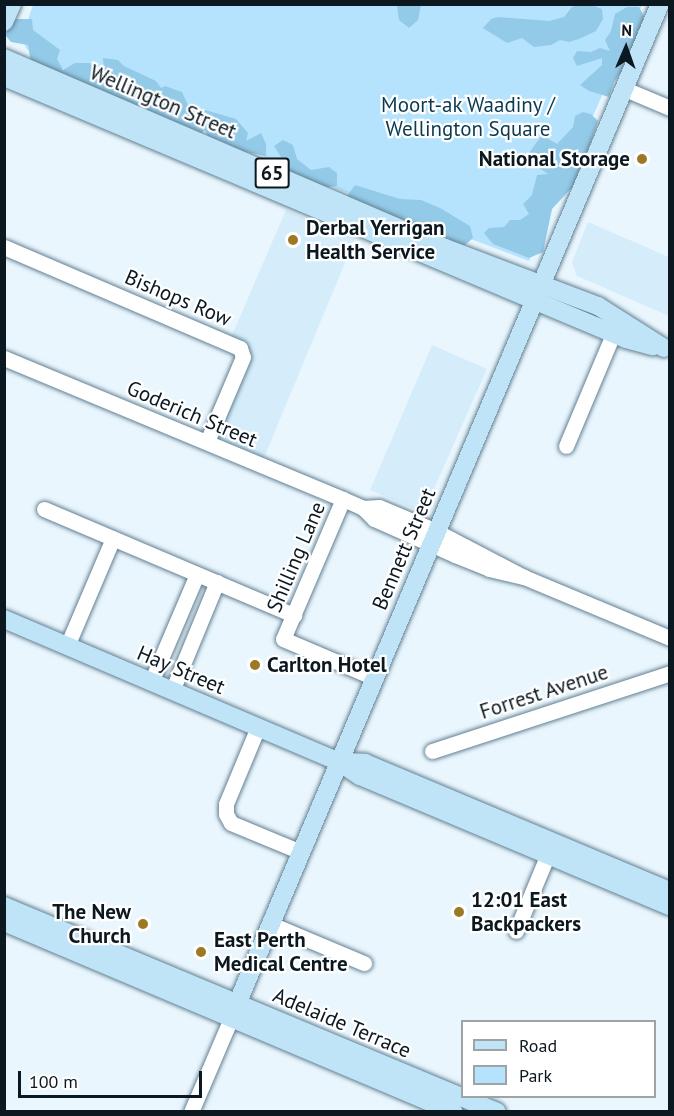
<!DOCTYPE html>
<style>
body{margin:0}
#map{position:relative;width:674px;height:1116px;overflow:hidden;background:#eaf6fe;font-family:"PT Sans",sans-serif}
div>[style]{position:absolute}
.built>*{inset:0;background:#d5edfb}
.green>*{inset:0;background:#b5e3fd}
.forest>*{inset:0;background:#93cae8}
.roads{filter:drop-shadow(0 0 2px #628091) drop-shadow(0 0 2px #628091)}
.minor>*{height:15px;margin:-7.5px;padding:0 7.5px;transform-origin:7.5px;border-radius:7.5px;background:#fff}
.major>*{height:18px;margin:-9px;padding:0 9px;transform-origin:9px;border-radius:9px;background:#bfe3f7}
.dots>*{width:16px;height:16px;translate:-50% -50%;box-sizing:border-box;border:3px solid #fff;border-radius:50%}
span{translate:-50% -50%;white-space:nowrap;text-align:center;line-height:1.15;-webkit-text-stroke:4.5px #fff;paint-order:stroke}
.shield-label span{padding:2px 4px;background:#fff;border:2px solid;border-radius:4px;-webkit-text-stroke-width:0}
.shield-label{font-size:20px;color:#0c181f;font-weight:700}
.street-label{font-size:21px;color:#0c181f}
.park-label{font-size:21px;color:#0b3a4f}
.poi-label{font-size:21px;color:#0c181f;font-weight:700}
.right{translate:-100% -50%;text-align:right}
.left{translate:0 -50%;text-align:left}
.frame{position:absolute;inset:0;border:6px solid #0c181f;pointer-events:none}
.legend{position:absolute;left:461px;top:1020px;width:195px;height:78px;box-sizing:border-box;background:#fff;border:2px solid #9ea3a5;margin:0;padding:8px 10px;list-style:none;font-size:18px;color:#0c181f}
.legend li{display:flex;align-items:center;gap:12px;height:30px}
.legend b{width:30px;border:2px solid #9ea3a5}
.north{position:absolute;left:596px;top:18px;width:60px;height:60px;-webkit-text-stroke:4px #fff;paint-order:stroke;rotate:2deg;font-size:16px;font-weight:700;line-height:24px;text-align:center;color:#0c181f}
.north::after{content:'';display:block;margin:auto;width:21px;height:27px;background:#0c181f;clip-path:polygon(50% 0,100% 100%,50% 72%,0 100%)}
.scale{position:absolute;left:18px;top:1071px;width:184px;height:27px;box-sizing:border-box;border:3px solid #0c181f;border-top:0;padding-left:8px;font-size:18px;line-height:21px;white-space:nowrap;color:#0c181f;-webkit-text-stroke:4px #fff;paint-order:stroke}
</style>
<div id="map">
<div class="built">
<div style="clip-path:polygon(286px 210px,355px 239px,261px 465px,207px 442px,243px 357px,229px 342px)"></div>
<div style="clip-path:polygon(588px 222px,669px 257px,669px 316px,577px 276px,572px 262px)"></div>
<div style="clip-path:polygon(432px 345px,487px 369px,426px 507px,415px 509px,370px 490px)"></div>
</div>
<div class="green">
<div style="clip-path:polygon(33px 5px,642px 5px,529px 261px,340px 190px,34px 56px,26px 48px,22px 37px)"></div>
</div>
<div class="forest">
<div style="clip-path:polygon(397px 5px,421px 5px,418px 20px,409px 28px,399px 20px)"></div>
<div style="clip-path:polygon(578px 5px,592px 5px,602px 9px,603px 19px,596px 31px,579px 39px,569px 42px,560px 40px,551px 45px,534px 47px,522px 38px,507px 43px,483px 28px,491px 19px,498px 17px,549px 21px,564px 17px,572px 7px)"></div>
<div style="clip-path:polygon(627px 7px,639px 7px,644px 16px,636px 49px,614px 82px,609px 97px,589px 91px,580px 85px,602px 65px,602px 58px,577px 66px,573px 58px,577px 51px,591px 52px,600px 48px,610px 51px,605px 40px,611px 31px,615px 14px)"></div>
<div style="clip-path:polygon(13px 19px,32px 19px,33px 30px,60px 50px,57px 59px,63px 70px,75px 63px,90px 63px,96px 75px,104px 72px,103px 58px,118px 60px,124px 66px,156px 81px,161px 88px,165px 86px,182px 92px,188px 105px,236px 119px,248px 133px,246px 141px,261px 133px,266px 144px,266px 156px,246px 152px,237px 154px,211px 143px,205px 130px,197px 137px,31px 63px,28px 45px,11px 42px,5px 35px)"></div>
<div style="clip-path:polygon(583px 112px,591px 114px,598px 121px,578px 181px,552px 209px,543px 252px,529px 258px,493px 244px,484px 233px,489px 228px,504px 227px,510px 220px,520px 220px,529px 214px,523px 204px,532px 195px,537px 175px,548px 174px,536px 166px,529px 153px,542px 135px,557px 144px,573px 127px,575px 116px)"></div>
<div style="clip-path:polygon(283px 140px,293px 145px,297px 159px,311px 170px,329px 167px,337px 173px,337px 186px,323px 188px,277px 169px,281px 157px,274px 146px)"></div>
<div style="clip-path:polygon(355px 185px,400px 199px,421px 200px,440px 208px,470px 226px,473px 238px,464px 246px,449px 245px,444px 237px,439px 234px,427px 236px,345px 199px)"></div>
</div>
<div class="roads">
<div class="minor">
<div style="left:625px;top:89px;width:49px;rotate:22.9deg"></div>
<div style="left:4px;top:247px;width:257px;rotate:23.2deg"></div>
<div style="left:240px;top:348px;width:9px;rotate:72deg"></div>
<div style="left:243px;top:357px;width:92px;rotate:113deg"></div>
<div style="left:4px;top:358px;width:367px;rotate:22.6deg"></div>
<div style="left:343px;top:499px;width:22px;rotate:24deg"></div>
<div style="left:363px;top:508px;width:16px;rotate:45deg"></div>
<div style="left:374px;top:519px;width:89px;rotate:24deg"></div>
<div style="left:455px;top:555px;width:37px;rotate:22deg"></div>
<div style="left:489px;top:569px;width:36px;rotate:13deg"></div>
<div style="left:566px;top:446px;width:121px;rotate:-67.2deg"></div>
<div style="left:343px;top:499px;width:152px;rotate:113.2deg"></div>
<div style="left:283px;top:639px;width:100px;rotate:23deg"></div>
<div style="left:363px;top:508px;width:16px;rotate:-4deg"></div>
<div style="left:379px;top:507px;width:62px;rotate:22.8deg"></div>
<div style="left:436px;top:531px;width:99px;rotate:27.6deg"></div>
<div style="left:524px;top:577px;width:158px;rotate:22.7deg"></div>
<div style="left:44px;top:509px;width:272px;rotate:23deg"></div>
<div style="left:67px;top:646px;width:117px;rotate:-66.9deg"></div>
<div style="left:151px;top:682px;width:117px;rotate:-66.9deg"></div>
<div style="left:172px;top:691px;width:118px;rotate:-67.6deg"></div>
<div style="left:258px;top:727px;width:83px;rotate:112.6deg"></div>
<div style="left:226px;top:804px;width:10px;rotate:90deg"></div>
<div style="left:226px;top:814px;width:10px;rotate:61deg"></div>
<div style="left:231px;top:823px;width:76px;rotate:22.5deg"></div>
<div style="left:432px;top:751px;width:250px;rotate:-18.1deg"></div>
<div style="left:271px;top:924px;width:101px;rotate:22.8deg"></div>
<div style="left:516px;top:931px;width:83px;rotate:-67.4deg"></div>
<div style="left:191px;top:1112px;width:104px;rotate:-66.9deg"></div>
</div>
<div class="major">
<div style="left:4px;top:22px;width:20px;rotate:-66deg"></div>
<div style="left:4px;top:58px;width:480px;rotate:23.3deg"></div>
<div style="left:445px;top:248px;width:164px;rotate:20.8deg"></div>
<div style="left:598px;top:306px;width:78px;rotate:32.5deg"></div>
<div style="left:4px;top:77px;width:675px;rotate:22.84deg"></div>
<div style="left:626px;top:339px;width:28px;rotate:15deg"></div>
<div style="left:4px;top:619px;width:364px;rotate:23.1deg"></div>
<div style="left:339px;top:762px;width:25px;rotate:34deg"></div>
<div style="left:360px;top:776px;width:336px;rotate:22.8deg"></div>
<div style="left:341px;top:762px;width:24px;rotate:2deg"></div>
<div style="left:365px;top:763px;width:331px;rotate:22.8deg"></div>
<div style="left:4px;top:906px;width:534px;rotate:22.68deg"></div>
<div style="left:4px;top:922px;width:488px;rotate:22.9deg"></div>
<div style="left:232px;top:1016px;width:1099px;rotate:-67.08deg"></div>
</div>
</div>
<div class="dots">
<div style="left:642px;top:159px;background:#9e7925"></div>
<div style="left:293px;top:240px;background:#9e7925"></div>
<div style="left:255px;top:665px;background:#9e7925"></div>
<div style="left:459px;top:912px;background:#9e7925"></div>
<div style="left:143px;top:924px;background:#9e7925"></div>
<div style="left:201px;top:952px;background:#9e7925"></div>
</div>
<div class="shield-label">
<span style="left:272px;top:173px">65</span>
</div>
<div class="street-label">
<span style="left:163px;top:102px;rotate:23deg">Wellington Street</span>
<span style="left:178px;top:298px;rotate:23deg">Bishops Row</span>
<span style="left:192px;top:414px;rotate:23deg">Goderich Street</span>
<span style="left:404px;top:549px;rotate:-67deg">Bennett Street</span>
<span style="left:296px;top:557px;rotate:-67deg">Shilling Lane</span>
<span style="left:181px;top:670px;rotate:23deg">Hay Street</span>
<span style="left:544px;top:692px;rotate:-18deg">Forrest Avenue</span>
<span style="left:342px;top:1023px;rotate:23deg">Adelaide Terrace</span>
</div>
<div class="park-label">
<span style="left:468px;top:117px">Moort-ak Waadiny /<br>Wellington Square</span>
</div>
<div class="poi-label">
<span class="right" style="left:630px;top:159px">National Storage</span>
<span class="left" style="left:306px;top:240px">Derbal Yerrigan<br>Health Service</span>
<span class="left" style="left:267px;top:665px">Carlton Hotel</span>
<span class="left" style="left:471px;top:912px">12:01 East<br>Backpackers</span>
<span class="right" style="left:131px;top:924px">The New<br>Church</span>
<span class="left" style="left:214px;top:952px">East Perth<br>Medical Centre</span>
</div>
<div class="frame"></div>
<ul class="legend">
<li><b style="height:8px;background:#bfe3f7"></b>Road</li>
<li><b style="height:16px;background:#b5e3fd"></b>Park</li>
</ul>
<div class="north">N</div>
<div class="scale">100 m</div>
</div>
